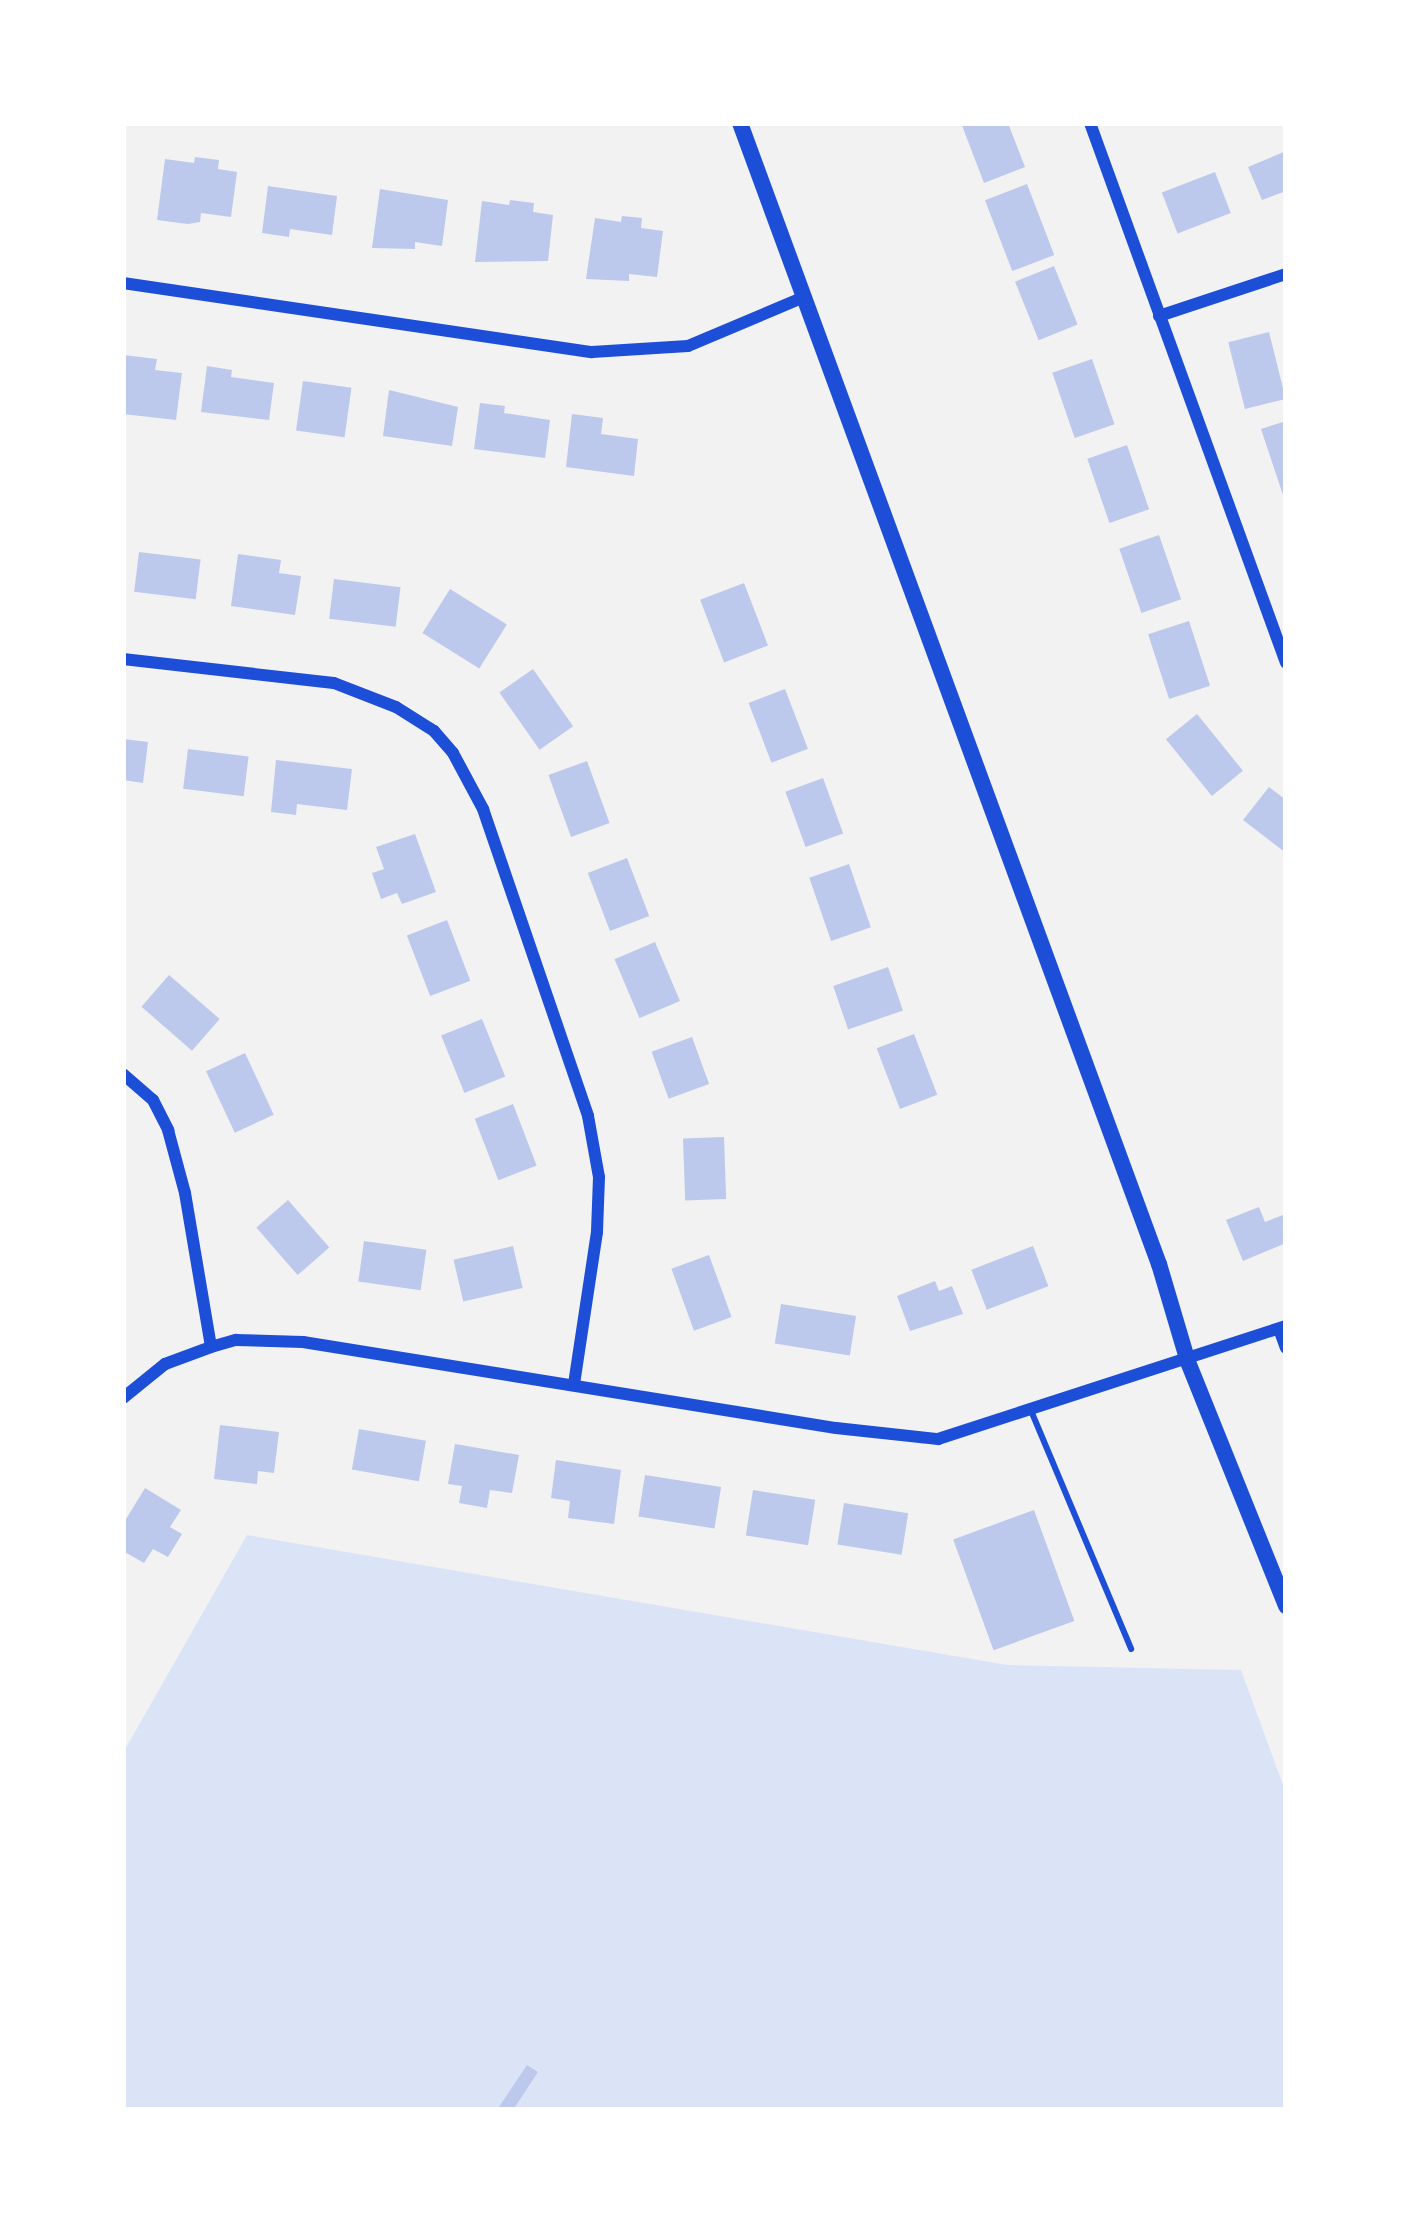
<!DOCTYPE html>
<style>
body{margin:0}
#map{position:relative;width:1409px;height:2233px;overflow:hidden;background:#f2f2f2;font-family:"Times New Roman",serif}
div>[style]{position:absolute}
.green>*{inset:0;background:#dbe4f7}
.building>*{inset:0;background:#bdc9ec;transform-origin:0 0}
.service>*{height:6px;margin:-3px;padding:0 3px;transform-origin:3px;border-radius:3px;background:#1d4ed8}
.minor>*{height:12px;margin:-6px;padding:0 6px;transform-origin:6px;border-radius:6px;background:#1d4ed8}
.secondary>*{height:16px;margin:-8px;padding:0 8px;transform-origin:8px;border-radius:8px;background:#1d4ed8}
span{translate:-50% -50%;white-space:nowrap;text-align:center;line-height:1.15;-webkit-text-stroke:12px #fff;paint-order:stroke}
.frame{position:absolute;inset:0;border:126px solid #fff;pointer-events:none}
</style>
<div id="map">
<div class="green">
<div style="clip-path:polygon(247px 1535px,1007px 1665px,1241px 1670px,1286px 1793px,1286px 2110px,123px 2110px,123px 1753px)"></div>
</div>
<div class="building">
<div style="clip-path:polygon(961px 123px,1008px 123px,1025px 167px,984px 183px)"></div>
<div style="clip-path:polygon(1286px 151px,1286px 191px,1262px 200px,1248px 167px)"></div>
<div style="clip-path:polygon(195px 157px,219px 160px,218px 169px,237px 172px,231px 217px,201px 213px,200px 222px,188px 224px,157px 220px,165px 159px,194px 163px)"></div>
<div style="left:1215px;top:172px;width:44px;height:57px;rotate:69deg"></div>
<div style="left:1027px;top:184px;width:76px;height:45px;rotate:69deg"></div>
<div style="clip-path:polygon(268px 186px,337px 196px,332px 235px,290px 229px,289px 237px,262px 233px)"></div>
<div style="clip-path:polygon(380px 189px,448px 200px,442px 246px,415px 242px,415px 249px,372px 248px)"></div>
<div style="clip-path:polygon(510px 200px,534px 203px,533px 212px,553px 215px,548px 261px,475px 262px,482px 201px,509px 205px)"></div>
<div style="clip-path:polygon(622px 216px,642px 218px,641px 228px,663px 231px,657px 277px,629px 274px,629px 281px,586px 279px,595px 218px,621px 222px)"></div>
<div style="left:1054px;top:266px;width:63px;height:42px;rotate:68deg"></div>
<div style="left:1269px;top:332px;width:69px;height:42px;rotate:76deg"></div>
<div style="clip-path:polygon(123px 355px,157px 359px,155px 370px,182px 373px,176px 420px,123px 414px)"></div>
<div style="left:1092px;top:359px;width:69px;height:42px;rotate:71deg"></div>
<div style="clip-path:polygon(207px 366px,232px 370px,231px 377px,274px 383px,269px 420px,201px 412px)"></div>
<div style="left:303px;top:381px;width:49px;height:50px;rotate:8deg"></div>
<div style="clip-path:polygon(389px 390px,458px 407px,452px 446px,383px 436px)"></div>
<div style="clip-path:polygon(480px 403px,505px 406px,504px 413px,550px 420px,545px 458px,474px 449px)"></div>
<div style="clip-path:polygon(572px 414px,603px 418px,601px 434px,638px 439px,634px 476px,566px 467px)"></div>
<div style="clip-path:polygon(1286px 421px,1286px 501px,1285px 501px,1261px 429px)"></div>
<div style="left:1127px;top:445px;width:68px;height:42px;rotate:71deg"></div>
<div style="left:1159px;top:535px;width:68px;height:42px;rotate:71deg"></div>
<div style="left:139px;top:552px;width:62px;height:40px;rotate:7deg"></div>
<div style="clip-path:polygon(238px 554px,281px 560px,279px 573px,301px 576px,295px 615px,231px 606px)"></div>
<div style="left:334px;top:579px;width:67px;height:40px;rotate:7deg"></div>
<div style="left:744px;top:583px;width:67px;height:47px;rotate:69deg"></div>
<div style="left:450px;top:589px;width:67px;height:52px;rotate:32deg"></div>
<div style="left:1189px;top:621px;width:68px;height:43px;rotate:72deg"></div>
<div style="left:533px;top:669px;width:70px;height:41px;rotate:55deg"></div>
<div style="left:785px;top:689px;width:64px;height:39px;rotate:69deg"></div>
<div style="left:1197px;top:714px;width:73px;height:40px;rotate:51deg"></div>
<div style="clip-path:polygon(123px 739px,148px 742px,143px 783px,123px 780px)"></div>
<div style="left:188px;top:749px;width:61px;height:40px;rotate:7deg"></div>
<div style="clip-path:polygon(276px 760px,352px 769px,347px 810px,297px 804px,296px 815px,271px 812px)"></div>
<div style="left:587px;top:761px;width:66px;height:41px;rotate:70deg"></div>
<div style="left:823px;top:778px;width:59px;height:40px;rotate:70deg"></div>
<div style="clip-path:polygon(1269px 787px,1286px 800px,1286px 853px,1243px 820px)"></div>
<div style="clip-path:polygon(415px 834px,436px 892px,402px 904px,397px 893px,381px 899px,372px 873px,384px 869px,376px 847px)"></div>
<div style="left:627px;top:858px;width:62px;height:42px;rotate:69deg"></div>
<div style="left:849px;top:864px;width:67px;height:42px;rotate:71deg"></div>
<div style="left:447px;top:920px;width:65px;height:43px;rotate:69deg"></div>
<div style="left:655px;top:942px;width:64px;height:44px;rotate:67deg"></div>
<div style="left:888px;top:967px;width:46px;height:58px;rotate:71deg"></div>
<div style="left:169px;top:975px;width:67px;height:42px;rotate:41deg"></div>
<div style="left:482px;top:1019px;width:62px;height:44px;rotate:68deg"></div>
<div style="left:914px;top:1034px;width:65px;height:40px;rotate:69deg"></div>
<div style="left:692px;top:1037px;width:50px;height:43px;rotate:70deg"></div>
<div style="left:245px;top:1053px;width:68px;height:43px;rotate:65deg"></div>
<div style="left:513px;top:1104px;width:66px;height:41px;rotate:69deg"></div>
<div style="left:724px;top:1137px;width:62px;height:41px;rotate:88deg"></div>
<div style="left:288px;top:1200px;width:63px;height:42px;rotate:49deg"></div>
<div style="clip-path:polygon(1259px 1207px,1265px 1222px,1283px 1215px,1286px 1243px,1243px 1261px,1226px 1220px)"></div>
<div style="left:364px;top:1241px;width:63px;height:41px;rotate:8deg"></div>
<div style="left:513px;top:1246px;width:43px;height:61px;rotate:77deg"></div>
<div style="left:1033px;top:1246px;width:43px;height:66px;rotate:69deg"></div>
<div style="left:709px;top:1255px;width:66px;height:40px;rotate:70deg"></div>
<div style="clip-path:polygon(935px 1281px,939px 1291px,952px 1286px,963px 1314px,910px 1331px,897px 1296px)"></div>
<div style="left:781px;top:1304px;width:76px;height:40px;rotate:9deg"></div>
<div style="clip-path:polygon(220px 1425px,279px 1432px,274px 1473px,258px 1471px,257px 1484px,214px 1479px)"></div>
<div style="left:359px;top:1429px;width:68px;height:41px;rotate:10deg"></div>
<div style="clip-path:polygon(455px 1444px,519px 1455px,512px 1493px,490px 1490px,487px 1508px,459px 1503px,462px 1486px,448px 1484px)"></div>
<div style="clip-path:polygon(556px 1460px,621px 1470px,614px 1524px,568px 1518px,570px 1501px,551px 1498px)"></div>
<div style="left:645px;top:1475px;width:77px;height:42px;rotate:9deg"></div>
<div style="clip-path:polygon(145px 1488px,181px 1510px,170px 1527px,182px 1534px,168px 1557px,153px 1549px,144px 1563px,123px 1551px,123px 1524px)"></div>
<div style="left:753px;top:1490px;width:63px;height:46px;rotate:9deg"></div>
<div style="left:844px;top:1503px;width:65px;height:42px;rotate:9deg"></div>
<div style="left:1034px;top:1510px;width:118px;height:86px;rotate:70deg"></div>
<div style="clip-path:polygon(527px 2065px,538px 2072px,513px 2110px,497px 2110px)"></div>
</div>
<div class="service">
<div style="left:1032px;top:1413px;width:256px;rotate:67.2deg"></div>
</div>
<div class="minor">
<div style="left:1090px;top:123px;width:574px;rotate:70.05deg"></div>
<div style="left:123px;top:283px;width:474px;rotate:8.4deg"></div>
<div style="left:592px;top:352px;width:96px;rotate:-3.6deg"></div>
<div style="left:688px;top:346px;width:126px;rotate:-22.9deg"></div>
<div style="left:1159px;top:316px;width:134px;rotate:-18.3deg"></div>
<div style="left:123px;top:659px;width:212px;rotate:6.5deg"></div>
<div style="left:334px;top:683px;width:66px;rotate:21.2deg"></div>
<div style="left:396px;top:707px;width:45px;rotate:32.3deg"></div>
<div style="left:434px;top:731px;width:29px;rotate:49deg"></div>
<div style="left:453px;top:753px;width:64px;rotate:61.8deg"></div>
<div style="left:483px;top:809px;width:324px;rotate:71.1deg"></div>
<div style="left:588px;top:1116px;width:62px;rotate:79.8deg"></div>
<div style="left:599px;top:1177px;width:55px;rotate:92.1deg"></div>
<div style="left:597px;top:1232px;width:154px;rotate:98.6deg"></div>
<div style="left:123px;top:1074px;width:40px;rotate:41deg"></div>
<div style="left:153px;top:1100px;width:34px;rotate:63deg"></div>
<div style="left:168px;top:1130px;width:65px;rotate:74.9deg"></div>
<div style="left:185px;top:1193px;width:156px;rotate:80.4deg"></div>
<div style="left:1279px;top:1329px;width:20px;rotate:70deg"></div>
<div style="left:123px;top:1398px;width:54px;rotate:-39deg"></div>
<div style="left:165px;top:1364px;width:49px;rotate:-20.3deg"></div>
<div style="left:211px;top:1347px;width:26px;rotate:-16deg"></div>
<div style="left:236px;top:1340px;width:67px;rotate:1.7deg"></div>
<div style="left:303px;top:1342px;width:540px;rotate:9.17deg"></div>
<div style="left:836px;top:1428px;width:103px;rotate:6.2deg"></div>
<div style="left:938px;top:1439px;width:366px;rotate:-18deg"></div>
</div>
<div class="secondary">
<div style="left:740px;top:123px;width:1216px;rotate:69.84deg"></div>
<div style="left:1159px;top:1264px;width:102px;rotate:73.5deg"></div>
<div style="left:1188px;top:1362px;width:263px;rotate:68.1deg"></div>
</div>
<div class="frame"></div>
</div>
